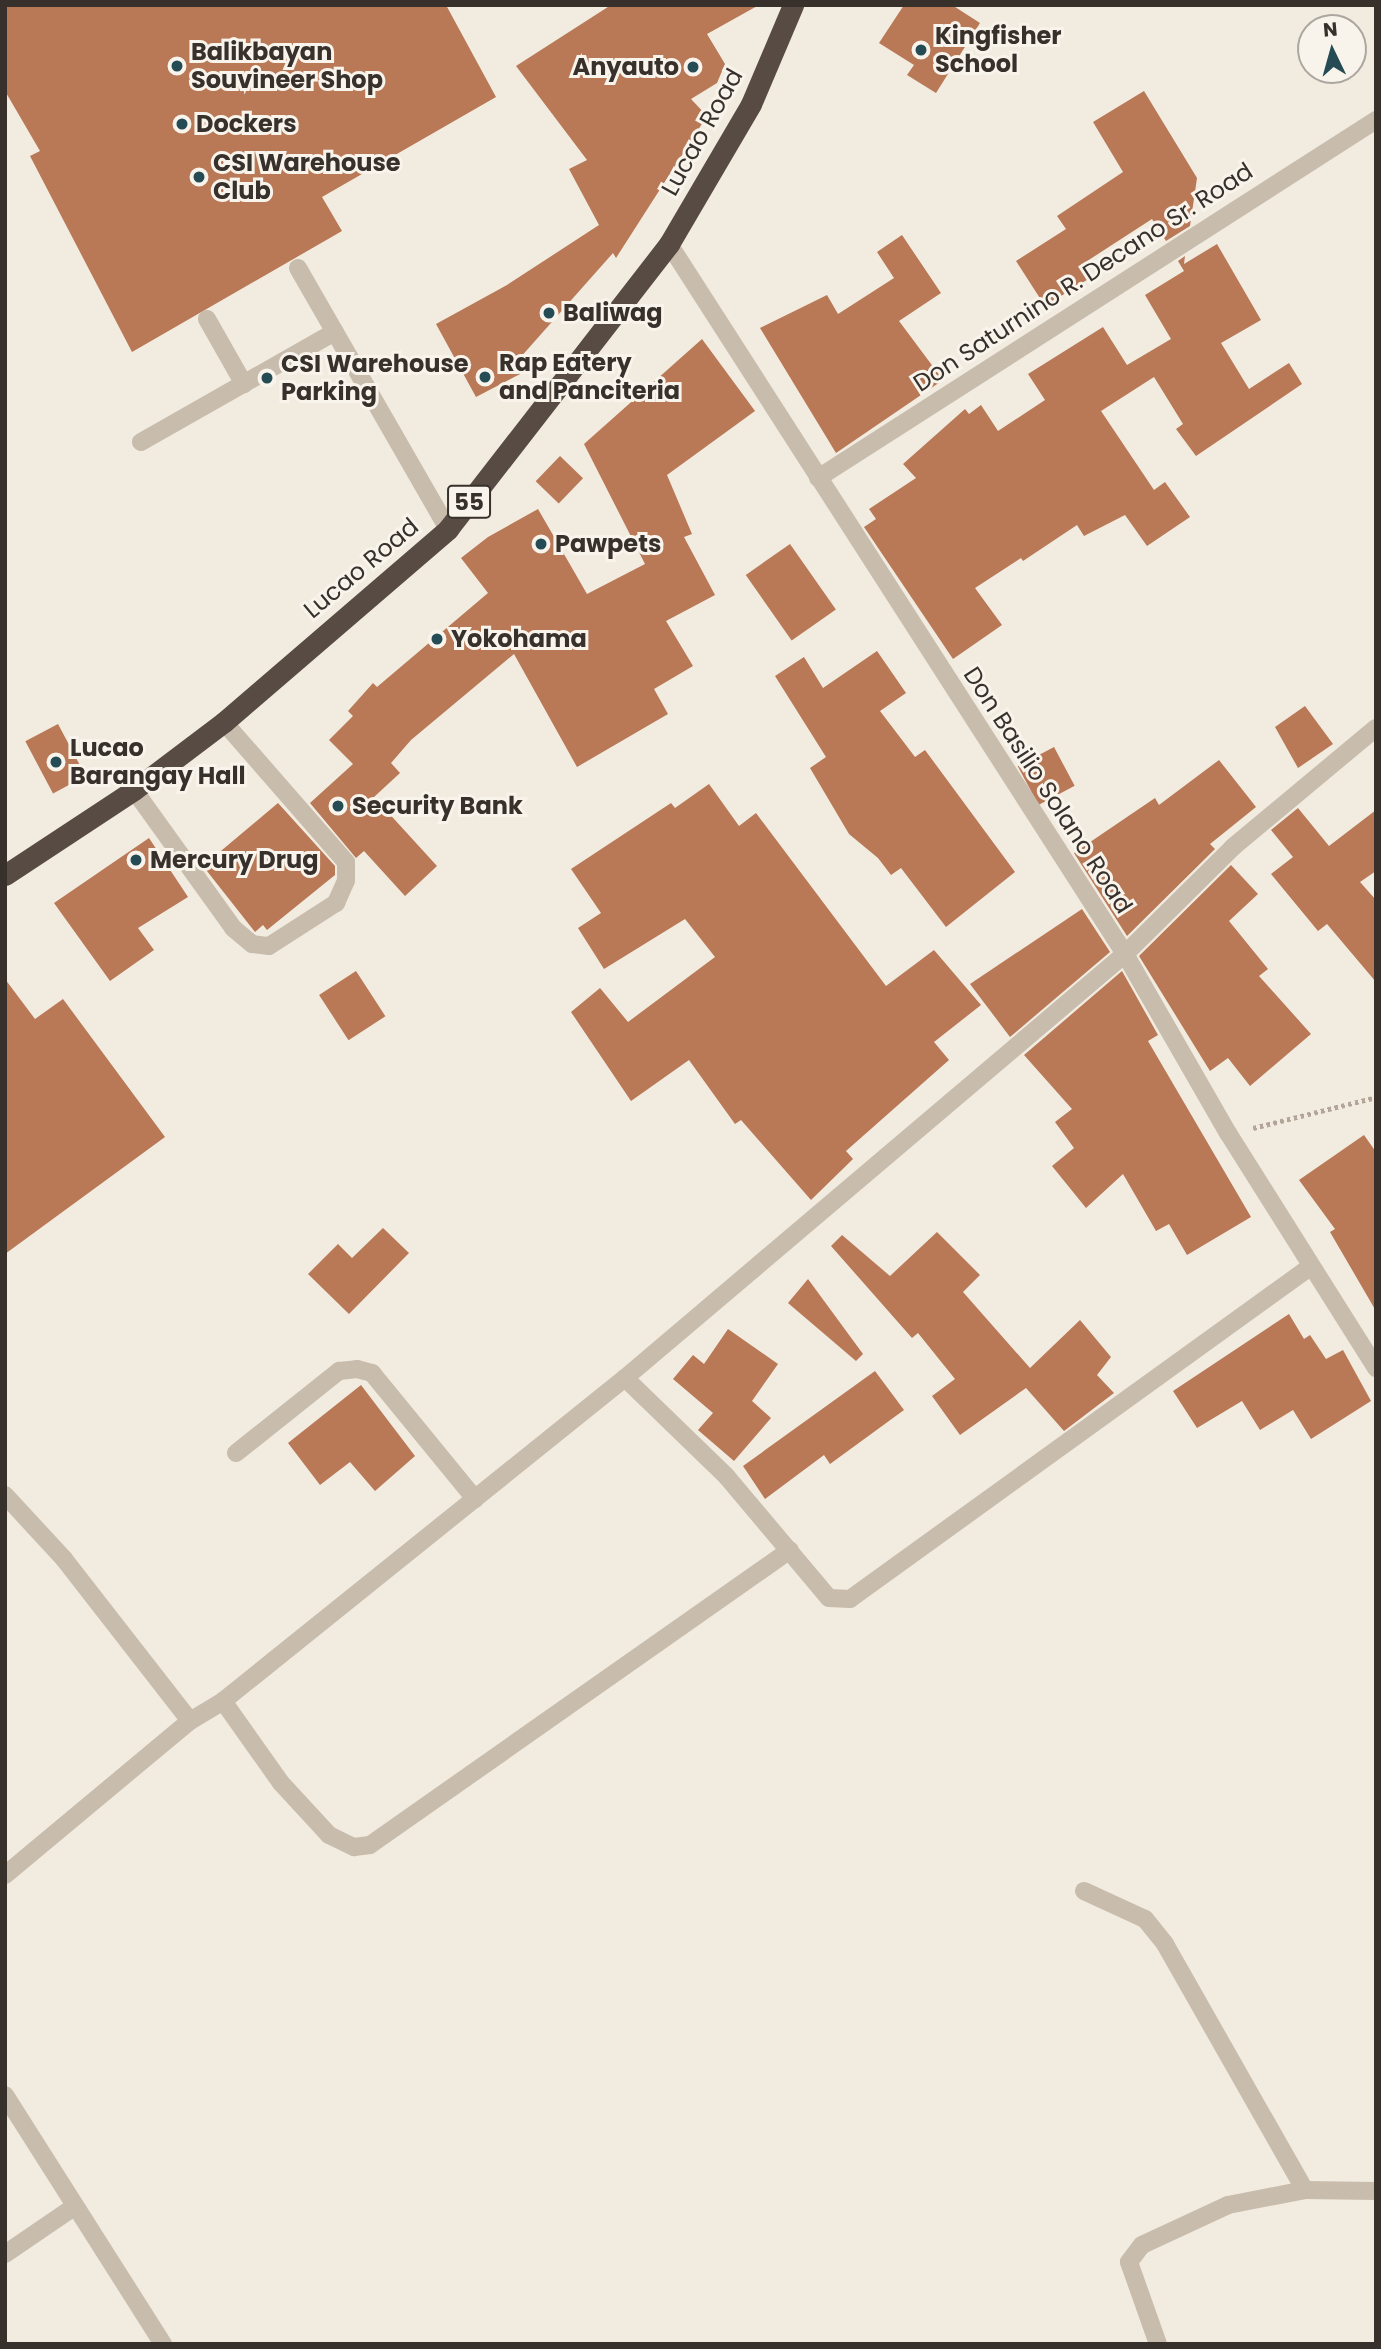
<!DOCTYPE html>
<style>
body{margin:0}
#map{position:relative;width:1381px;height:2349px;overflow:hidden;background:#f1ebe0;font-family:Poppins,sans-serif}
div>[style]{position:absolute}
.building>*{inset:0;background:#b97856;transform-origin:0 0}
.path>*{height:4.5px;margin-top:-2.25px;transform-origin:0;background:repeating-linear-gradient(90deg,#b3a698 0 3.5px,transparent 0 7px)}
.minor>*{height:18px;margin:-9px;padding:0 9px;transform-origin:9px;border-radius:9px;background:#c8bcad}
.highway>*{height:21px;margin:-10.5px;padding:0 10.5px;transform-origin:10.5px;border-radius:10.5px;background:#574b43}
.dots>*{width:19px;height:19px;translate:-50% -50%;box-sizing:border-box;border:4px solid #f8f4ec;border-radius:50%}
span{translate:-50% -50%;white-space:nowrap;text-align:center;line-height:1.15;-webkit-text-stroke:6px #f8f4ec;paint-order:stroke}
.shield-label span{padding:2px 5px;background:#f8f4ec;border:2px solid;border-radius:5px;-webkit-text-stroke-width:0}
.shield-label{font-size:23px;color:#37302b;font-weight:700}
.poi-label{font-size:24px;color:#37302b;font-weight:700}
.left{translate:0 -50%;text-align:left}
.right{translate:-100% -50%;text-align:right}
.street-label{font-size:24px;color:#37302b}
.frame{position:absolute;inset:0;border:7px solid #37302b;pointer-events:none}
.north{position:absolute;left:1297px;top:14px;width:70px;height:70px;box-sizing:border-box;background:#f8f4ec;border:2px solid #aba69f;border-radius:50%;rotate:355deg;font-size:19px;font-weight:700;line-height:28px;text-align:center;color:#37302b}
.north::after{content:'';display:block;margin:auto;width:24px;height:32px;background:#254c54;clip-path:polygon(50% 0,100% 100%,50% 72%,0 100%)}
</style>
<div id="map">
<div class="building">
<div style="clip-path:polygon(5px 5px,446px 5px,496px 97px,322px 197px,342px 231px,132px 352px,30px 156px,40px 151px,5px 91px)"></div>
<div style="clip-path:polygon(611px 5px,759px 5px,707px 34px,725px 64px,717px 83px,691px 99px,707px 116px,616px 258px,613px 253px,519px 359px,526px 371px,476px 397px,436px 324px,507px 285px,599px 225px,569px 169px,587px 160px,516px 66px)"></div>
<div style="clip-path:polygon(904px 5px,952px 5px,980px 23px,936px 93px,907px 75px,914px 65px,879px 43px)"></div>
<div style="clip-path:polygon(1144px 91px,1197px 178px,1190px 226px,1166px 241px,1152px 219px,1081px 265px,1090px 278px,1045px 306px,1016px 261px,1066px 229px,1057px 216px,1123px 172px,1093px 122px)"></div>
<div style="clip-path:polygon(902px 235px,941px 293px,899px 321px,943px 380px,836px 453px,760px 328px,827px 295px,838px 314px,894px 278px,877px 252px)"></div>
<div style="clip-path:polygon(1217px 244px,1261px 320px,1221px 343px,1249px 389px,1289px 363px,1302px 384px,1196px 456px,1176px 429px,1183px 424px,1154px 377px,1101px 411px,1154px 490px,1165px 482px,1190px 517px,1147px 546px,1125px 515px,1084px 536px,1077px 525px,1023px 561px,1021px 558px,975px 588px,1002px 625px,953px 659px,864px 527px,876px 519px,869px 509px,916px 478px,903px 464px,965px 409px,969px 414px,981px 405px,998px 431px,1045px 400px,1028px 374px,1103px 327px,1127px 365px,1171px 339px,1145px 295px,1184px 271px,1178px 261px,1185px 256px,1184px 264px)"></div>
<div style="clip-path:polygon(702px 339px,755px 411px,667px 475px,692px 534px,684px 537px,715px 595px,666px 621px,693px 666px,654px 689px,668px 714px,577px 767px,514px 654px,411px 740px,391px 763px,400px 773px,374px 797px,437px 866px,405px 896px,364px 851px,356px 858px,310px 803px,353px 764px,329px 740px,353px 716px,348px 711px,373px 683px,377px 687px,488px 593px,461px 558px,488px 537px,538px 509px,587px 594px,645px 564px,584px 444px)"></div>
<div style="left:560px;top:456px;width:32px;height:35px;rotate:44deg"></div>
<div style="left:790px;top:544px;width:80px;height:54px;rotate:55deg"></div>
<div style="clip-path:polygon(877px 651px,906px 693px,880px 711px,915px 757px,925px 750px,1015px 872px,946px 927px,901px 868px,891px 875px,878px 858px,849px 834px,810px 768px,826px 757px,775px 676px,804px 657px,823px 688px)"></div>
<div style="clip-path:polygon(1305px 706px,1333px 744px,1298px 768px,1275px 727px)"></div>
<div style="left:58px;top:724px;width:59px;height:37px;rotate:62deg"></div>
<div style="left:1054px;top:747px;width:44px;height:41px;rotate:62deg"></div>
<div style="clip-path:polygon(1219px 760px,1256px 807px,1210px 844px,1215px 849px,1127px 936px,1074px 853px,1155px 798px,1159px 805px)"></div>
<div style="clip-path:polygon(709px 784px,739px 826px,756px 813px,886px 986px,934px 950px,981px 1005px,934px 1042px,949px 1060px,846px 1151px,853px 1159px,811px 1200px,741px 1120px,735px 1124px,689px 1060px,631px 1101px,571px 1012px,600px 988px,628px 1022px,715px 957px,685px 919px,604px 969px,578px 928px,601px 913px,571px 869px,671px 803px,675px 808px)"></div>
<div style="clip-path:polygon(278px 803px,335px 866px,335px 875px,267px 930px,263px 925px,255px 932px,203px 866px)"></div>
<div style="clip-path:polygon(1298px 808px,1329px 846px,1376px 810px,1376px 871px,1360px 882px,1376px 900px,1376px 982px,1327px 924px,1318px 931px,1271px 874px,1293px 857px,1271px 830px)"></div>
<div style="clip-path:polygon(149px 838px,188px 897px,138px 928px,154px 950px,110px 981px,54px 903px)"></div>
<div style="clip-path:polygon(1231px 865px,1258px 894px,1229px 921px,1268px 969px,1259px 976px,1311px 1034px,1250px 1086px,1228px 1058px,1210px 1071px,1139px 956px)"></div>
<div style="clip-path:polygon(1082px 909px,1110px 952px,1010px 1037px,970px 984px)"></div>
<div style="left:356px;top:971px;width:54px;height:44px;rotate:57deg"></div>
<div style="clip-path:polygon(1122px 971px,1158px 1035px,1148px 1041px,1251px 1217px,1187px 1255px,1169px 1224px,1156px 1231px,1123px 1174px,1086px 1208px,1052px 1166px,1074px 1148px,1055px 1122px,1072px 1109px,1024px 1055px)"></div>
<div style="clip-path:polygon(5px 979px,35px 1019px,63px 999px,165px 1137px,5px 1254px)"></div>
<div style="clip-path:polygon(1364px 1135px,1376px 1152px,1376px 1311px,1330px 1232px,1335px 1229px,1299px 1180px)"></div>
<div style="clip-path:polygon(383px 1228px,409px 1253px,349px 1314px,308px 1274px,338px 1244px,352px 1258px)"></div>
<div style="clip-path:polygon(937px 1232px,980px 1275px,963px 1292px,1030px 1368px,1080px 1320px,1111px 1357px,1097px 1375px,1114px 1393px,1064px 1431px,1026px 1388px,960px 1435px,932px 1396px,955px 1379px,918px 1333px,912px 1338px,831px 1246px,842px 1235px,890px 1276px)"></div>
<div style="clip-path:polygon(808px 1279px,863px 1354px,856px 1361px,788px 1303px)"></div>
<div style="clip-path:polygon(1289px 1314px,1304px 1339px,1310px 1335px,1326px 1359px,1343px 1350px,1371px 1401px,1311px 1439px,1293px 1410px,1260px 1430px,1242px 1401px,1197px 1428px,1173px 1391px)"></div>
<div style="clip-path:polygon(728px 1329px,778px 1364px,752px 1401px,771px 1418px,734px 1461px,698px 1430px,713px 1413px,673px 1379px,693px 1355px,704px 1364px)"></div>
<div style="clip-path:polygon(875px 1371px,904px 1410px,830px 1464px,824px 1455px,765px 1499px,743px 1466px)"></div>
<div style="clip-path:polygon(361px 1385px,415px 1456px,375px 1491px,350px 1462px,320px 1485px,288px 1443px)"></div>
</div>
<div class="path">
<div style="left:1253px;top:1128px;width:127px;rotate:-14.1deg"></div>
</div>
<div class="minor">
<div style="left:669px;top:244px;width:844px;rotate:57.29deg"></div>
<div style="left:1125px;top:954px;width:207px;rotate:60.1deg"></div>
<div style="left:1228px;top:1133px;width:278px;rotate:57.8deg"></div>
<div style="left:298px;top:268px;width:301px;rotate:60.1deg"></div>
<div style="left:207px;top:319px;width:75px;rotate:60.4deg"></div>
<div style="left:141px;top:442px;width:223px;rotate:-29.6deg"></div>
<div style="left:818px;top:478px;width:663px;rotate:-32.68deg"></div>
<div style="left:134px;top:790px;width:170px;rotate:54.3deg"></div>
<div style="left:233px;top:928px;width:25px;rotate:40deg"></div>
<div style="left:252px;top:944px;width:17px;rotate:7deg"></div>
<div style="left:269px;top:946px;width:80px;rotate:-32.7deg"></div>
<div style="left:336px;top:903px;width:24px;rotate:-66deg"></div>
<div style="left:346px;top:881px;width:19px;rotate:-90deg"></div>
<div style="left:346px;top:862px;width:186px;rotate:-131.1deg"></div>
<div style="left:625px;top:1378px;width:142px;rotate:44.1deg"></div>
<div style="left:727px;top:1477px;width:158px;rotate:49.9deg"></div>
<div style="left:829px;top:1598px;width:21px;rotate:3deg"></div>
<div style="left:850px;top:1599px;width:567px;rotate:-35.82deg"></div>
<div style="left:236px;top:1453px;width:132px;rotate:-38.5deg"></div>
<div style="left:339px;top:1371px;width:18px;rotate:-6deg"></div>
<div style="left:357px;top:1369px;width:16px;rotate:15deg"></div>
<div style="left:372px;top:1373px;width:163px;rotate:50.7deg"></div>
<div style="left:5px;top:1495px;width:87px;rotate:47.3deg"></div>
<div style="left:64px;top:1559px;width:205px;rotate:52.1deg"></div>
<div style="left:223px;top:1701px;width:100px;rotate:54.7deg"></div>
<div style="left:281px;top:1783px;width:71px;rotate:47.3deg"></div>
<div style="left:329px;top:1835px;width:28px;rotate:26deg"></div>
<div style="left:354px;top:1847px;width:16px;rotate:-7deg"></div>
<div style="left:370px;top:1845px;width:513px;rotate:-35.08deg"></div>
<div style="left:5px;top:1875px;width:241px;rotate:-39.8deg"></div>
<div style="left:190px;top:1721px;width:39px;rotate:-31deg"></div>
<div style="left:223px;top:1701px;width:516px;rotate:-38.78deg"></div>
<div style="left:625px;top:1378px;width:656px;rotate:-40.3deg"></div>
<div style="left:1125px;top:954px;width:152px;rotate:-44.7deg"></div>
<div style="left:1233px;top:847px;width:186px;rotate:-39.8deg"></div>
<div style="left:1084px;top:1891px;width:67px;rotate:24.7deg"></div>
<div style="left:1145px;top:1919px;width:32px;rotate:51deg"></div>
<div style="left:1165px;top:1944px;width:283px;rotate:60.4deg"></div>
<div style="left:5px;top:2095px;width:295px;rotate:57.6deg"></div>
<div style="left:5px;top:2254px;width:83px;rotate:-34.3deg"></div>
<div style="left:1158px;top:2344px;width:87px;rotate:-109.5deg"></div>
<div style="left:1129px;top:2262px;width:21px;rotate:-53deg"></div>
<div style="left:1142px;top:2245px;width:95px;rotate:-24.9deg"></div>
<div style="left:1228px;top:2205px;width:78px;rotate:-11deg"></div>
<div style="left:1305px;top:2190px;width:71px;rotate:0.8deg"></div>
</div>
<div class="highway">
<div style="left:5px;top:875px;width:154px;rotate:-33.4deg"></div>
<div style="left:134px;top:790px;width:113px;rotate:-37.1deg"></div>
<div style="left:224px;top:722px;width:296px;rotate:-40.7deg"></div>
<div style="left:448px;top:529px;width:361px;rotate:-52.2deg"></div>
<div style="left:669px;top:244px;width:162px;rotate:-59.6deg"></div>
<div style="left:751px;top:104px;width:108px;rotate:-67deg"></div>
</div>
<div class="dots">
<div style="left:921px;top:50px;background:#254c54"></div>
<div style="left:177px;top:66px;background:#254c54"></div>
<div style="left:693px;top:67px;background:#254c54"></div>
<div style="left:182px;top:124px;background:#254c54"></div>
<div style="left:199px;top:177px;background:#254c54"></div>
<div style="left:549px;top:313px;background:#254c54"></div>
<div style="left:485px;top:377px;background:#254c54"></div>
<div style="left:267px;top:378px;background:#254c54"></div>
<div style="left:541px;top:544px;background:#254c54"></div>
<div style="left:437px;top:639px;background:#254c54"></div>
<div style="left:56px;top:762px;background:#254c54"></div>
<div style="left:338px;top:806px;background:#254c54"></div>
<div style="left:136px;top:860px;background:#254c54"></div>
</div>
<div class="shield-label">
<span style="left:469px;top:502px">55</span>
</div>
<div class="poi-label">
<span class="left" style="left:935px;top:50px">Kingfisher<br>School</span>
<span class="left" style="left:191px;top:66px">Balikbayan<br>Souvineer Shop</span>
<span class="right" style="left:679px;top:67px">Anyauto</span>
<span class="left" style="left:196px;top:124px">Dockers</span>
<span class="left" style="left:213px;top:177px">CSI Warehouse<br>Club</span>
<span class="left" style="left:563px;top:313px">Baliwag</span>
<span class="left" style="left:499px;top:377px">Rap Eatery<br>and Panciteria</span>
<span class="left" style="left:281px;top:378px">CSI Warehouse<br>Parking</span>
<span class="left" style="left:555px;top:544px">Pawpets</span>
<span class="left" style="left:451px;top:639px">Yokohama</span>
<span class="left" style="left:70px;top:762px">Lucao<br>Barangay Hall</span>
<span class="left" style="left:352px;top:806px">Security Bank</span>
<span class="left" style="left:150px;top:860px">Mercury Drug</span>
</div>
<div class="street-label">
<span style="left:702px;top:132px;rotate:-61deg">Lucao Road</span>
<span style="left:1083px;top:277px;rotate:-33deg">Don Saturnino R. Decano Sr. Road</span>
<span style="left:361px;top:568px;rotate:-40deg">Lucao Road</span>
<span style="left:1048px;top:790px;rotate:57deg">Don Basilio Solano Road</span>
</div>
<div class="frame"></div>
<div class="north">N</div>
</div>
